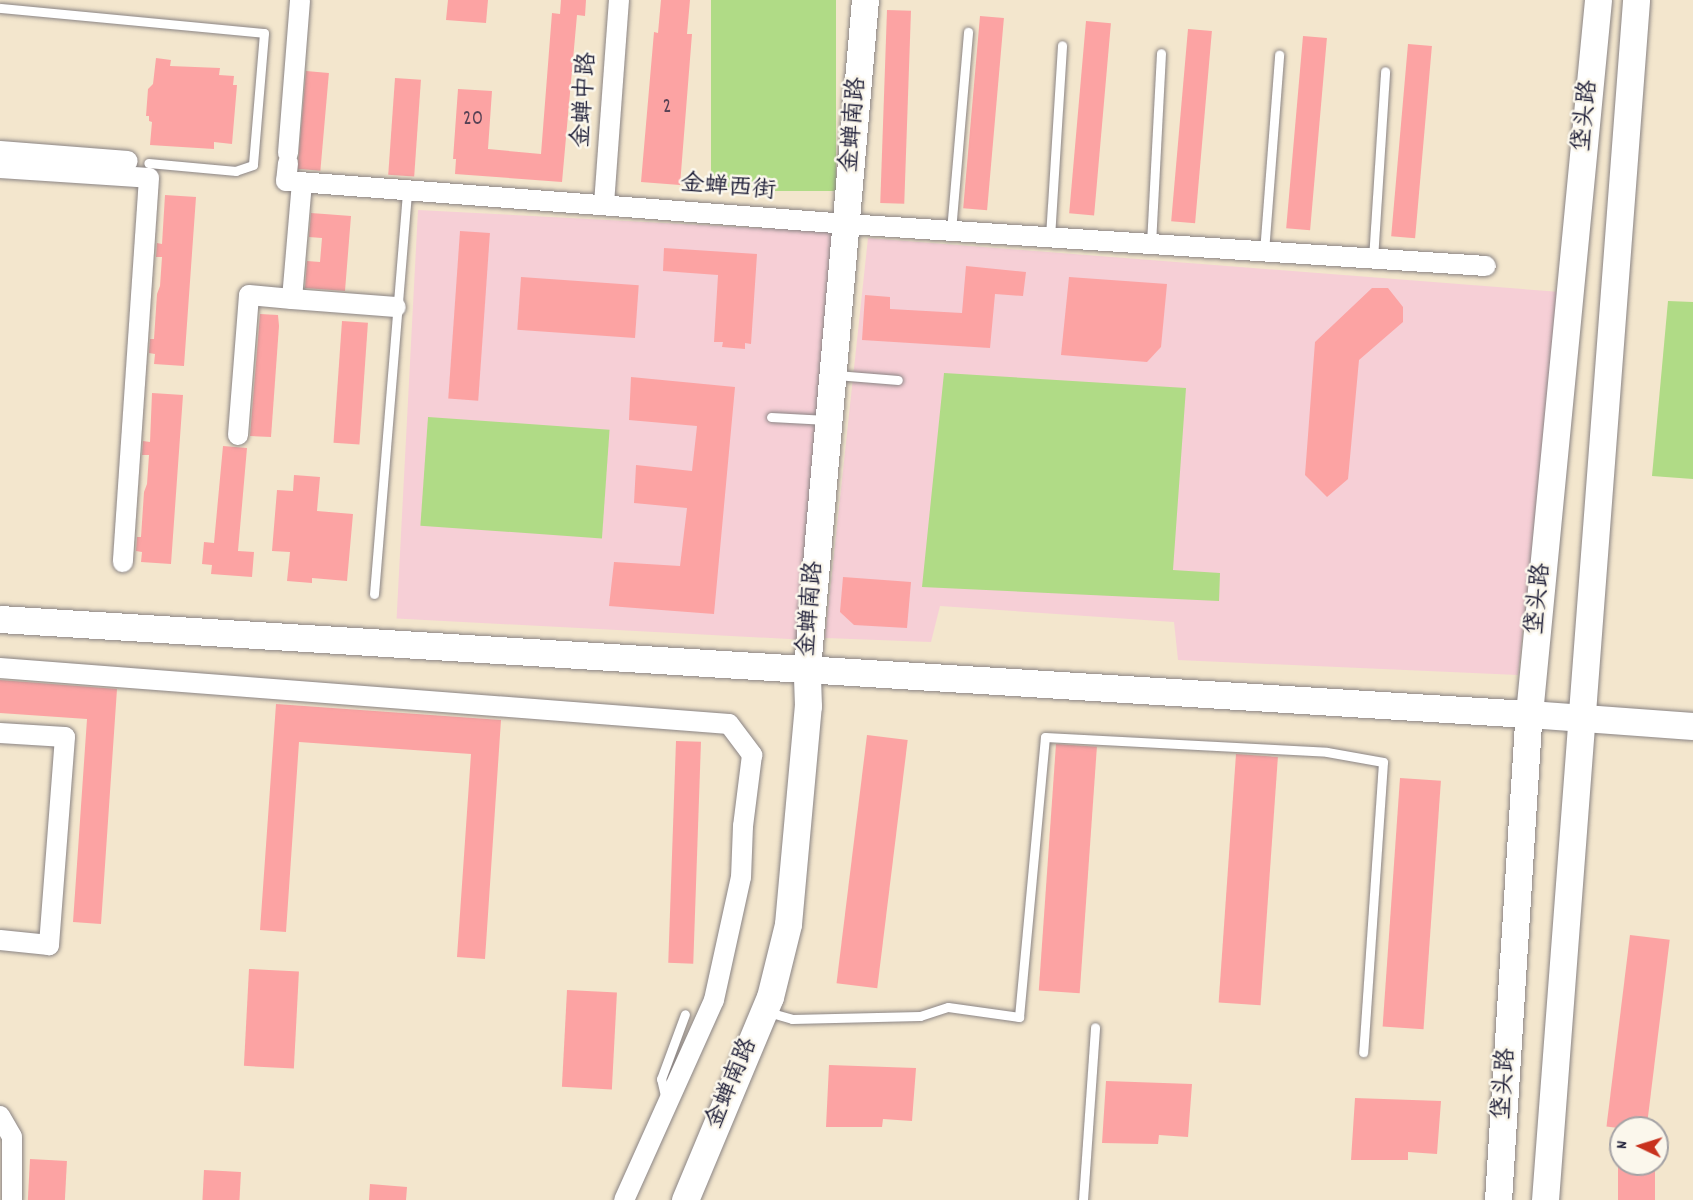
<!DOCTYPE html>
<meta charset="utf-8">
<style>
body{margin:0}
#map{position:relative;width:1693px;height:1200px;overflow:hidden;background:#f3e6cd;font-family:Dekko,"LXGW WenKai TC",sans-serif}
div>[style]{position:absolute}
.built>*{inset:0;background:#f6cfd6;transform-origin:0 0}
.green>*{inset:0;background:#b0db86;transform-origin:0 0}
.building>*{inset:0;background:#fca3a3;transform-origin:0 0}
.roads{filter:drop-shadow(0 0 2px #8a8484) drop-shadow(0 0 2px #8a8484)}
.lane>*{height:9px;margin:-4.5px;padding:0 4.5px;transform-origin:4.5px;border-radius:4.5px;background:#fff}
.street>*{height:20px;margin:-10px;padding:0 10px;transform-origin:10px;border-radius:10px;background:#fff}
.secondary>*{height:27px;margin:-13.5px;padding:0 13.5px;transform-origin:13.5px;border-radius:13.5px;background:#fff}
span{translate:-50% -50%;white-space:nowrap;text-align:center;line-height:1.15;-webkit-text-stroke:5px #fbf7ec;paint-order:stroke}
.number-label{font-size:21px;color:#584255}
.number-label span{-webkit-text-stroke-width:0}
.street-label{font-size:24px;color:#22223b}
.north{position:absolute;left:1609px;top:1116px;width:60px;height:60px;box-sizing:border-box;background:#fbf7ec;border:2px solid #a4a2a5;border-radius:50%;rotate:274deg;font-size:16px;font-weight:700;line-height:24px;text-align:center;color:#22223b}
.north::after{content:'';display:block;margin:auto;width:21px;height:27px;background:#c8321e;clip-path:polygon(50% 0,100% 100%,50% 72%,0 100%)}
</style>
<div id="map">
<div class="built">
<div style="left:418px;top:210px;width:420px;height:409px;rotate:3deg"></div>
<div style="clip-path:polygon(868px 238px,1560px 292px,1518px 675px,1178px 660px,1174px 622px,940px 606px,931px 642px,825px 638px)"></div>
</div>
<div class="green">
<div style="left:711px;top:0;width:125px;height:191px"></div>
<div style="clip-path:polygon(1668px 301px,1693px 302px,1693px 479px,1652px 476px)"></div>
<div style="clip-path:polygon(944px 373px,1186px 388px,1173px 570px,1220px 573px,1219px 601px,922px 587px)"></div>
<div style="left:428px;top:417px;width:182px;height:109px;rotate:4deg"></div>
</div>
<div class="building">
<div style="clip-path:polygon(448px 0,488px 0,486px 23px,446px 20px)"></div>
<div style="clip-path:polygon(561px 0,586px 0,585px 16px,577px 15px,562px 182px,455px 174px,456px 159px,453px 159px,458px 89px,492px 91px,488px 149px,541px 154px,552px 13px,560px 14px)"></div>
<div style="clip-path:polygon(661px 0,690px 0,687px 34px,692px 34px,680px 185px,641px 182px,654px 32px,658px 33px)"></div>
<div style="left:887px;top:10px;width:24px;height:193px;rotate:2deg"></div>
<div style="left:980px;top:16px;width:24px;height:193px;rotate:5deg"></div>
<div style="left:1086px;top:21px;width:25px;height:193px;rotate:5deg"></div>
<div style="left:1188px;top:29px;width:24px;height:193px;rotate:5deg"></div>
<div style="left:1303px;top:36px;width:24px;height:193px;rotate:5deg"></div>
<div style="left:1408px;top:44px;width:24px;height:193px;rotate:5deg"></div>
<div style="clip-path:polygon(156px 58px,171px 60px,170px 66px,220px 68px,219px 75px,234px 76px,233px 85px,237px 85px,232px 144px,214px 142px,214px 149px,150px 145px,152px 122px,149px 121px,149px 116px,146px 116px,148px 89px,153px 84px)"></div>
<div style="left:306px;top:71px;width:23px;height:98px;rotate:5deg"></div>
<div style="left:395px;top:78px;width:26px;height:97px;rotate:4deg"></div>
<div style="clip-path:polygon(165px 195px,196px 197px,184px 366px,154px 364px,155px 354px,149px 353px,150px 339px,154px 339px,157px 294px,160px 286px,162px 257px,156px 257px,157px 243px,162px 244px)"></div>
<div style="clip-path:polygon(311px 213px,351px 216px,345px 291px,305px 288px,307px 261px,320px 262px,322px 238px,309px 237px)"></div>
<div style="left:460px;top:231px;width:30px;height:168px;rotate:4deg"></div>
<div style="clip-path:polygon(664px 248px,757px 254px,751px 344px,745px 343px,745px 349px,722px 347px,723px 342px,714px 342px,718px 275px,663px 271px)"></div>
<div style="clip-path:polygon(966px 266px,1026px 272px,1023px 296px,995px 294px,990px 348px,862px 340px,865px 295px,890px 297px,890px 309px,962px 313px)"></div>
<div style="left:521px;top:277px;width:118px;height:53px;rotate:4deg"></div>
<div style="clip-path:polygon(1069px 277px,1167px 284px,1161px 347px,1147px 362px,1061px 355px)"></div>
<div style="clip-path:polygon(1372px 288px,1388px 288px,1403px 307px,1403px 322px,1359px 360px,1348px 479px,1327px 497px,1305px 475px,1315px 342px)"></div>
<div style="clip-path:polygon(260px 314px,278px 315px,279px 326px,271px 437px,250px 436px)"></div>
<div style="left:342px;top:321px;width:26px;height:122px;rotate:4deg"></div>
<div style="clip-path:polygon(631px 377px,735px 387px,714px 614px,609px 606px,614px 562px,680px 566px,687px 508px,634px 503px,636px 465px,692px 471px,697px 426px,629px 420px)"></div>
<div style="clip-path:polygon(152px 393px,183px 395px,171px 564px,141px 562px,142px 552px,136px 551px,137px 537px,141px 537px,144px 492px,147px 484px,149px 455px,142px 455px,143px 441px,150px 442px)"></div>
<div style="clip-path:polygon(223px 446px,247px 448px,238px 551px,254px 552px,252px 577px,211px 574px,212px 565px,202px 564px,204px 542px,214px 543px)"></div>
<div style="clip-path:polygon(294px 475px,320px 477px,317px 511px,353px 514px,347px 581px,312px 578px,312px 583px,287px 581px,290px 552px,272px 551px,277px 490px,293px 491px)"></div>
<div style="clip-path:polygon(843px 577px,911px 582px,907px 628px,854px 625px,840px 612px)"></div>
<div style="clip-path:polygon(0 680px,117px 689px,101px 924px,73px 922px,87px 719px,0 713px)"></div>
<div style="clip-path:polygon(276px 704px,501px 720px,485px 959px,457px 957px,471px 754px,299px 742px,286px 932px,260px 930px)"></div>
<div style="left:867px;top:735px;width:41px;height:250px;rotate:7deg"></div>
<div style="left:676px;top:741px;width:25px;height:222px;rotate:2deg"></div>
<div style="left:1056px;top:744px;width:41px;height:247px;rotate:4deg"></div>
<div style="left:1236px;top:754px;width:42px;height:249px;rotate:4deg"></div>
<div style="left:1400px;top:778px;width:41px;height:249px;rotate:4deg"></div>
<div style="left:1630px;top:935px;width:40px;height:193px;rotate:7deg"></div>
<div style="left:249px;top:969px;width:50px;height:97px;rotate:3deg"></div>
<div style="left:567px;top:990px;width:50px;height:97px;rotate:3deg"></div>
<div style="clip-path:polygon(829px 1065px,916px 1068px,912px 1121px,883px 1119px,882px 1127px,826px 1127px)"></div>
<div style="clip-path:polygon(1106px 1081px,1192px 1084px,1188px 1137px,1159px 1135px,1158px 1144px,1102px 1143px)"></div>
<div style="clip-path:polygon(1355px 1098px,1441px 1101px,1437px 1154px,1408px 1152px,1408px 1160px,1351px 1160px)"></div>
<div style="left:30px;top:1159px;width:37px;height:41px;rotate:3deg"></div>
<div style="left:1618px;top:1164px;width:37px;height:36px"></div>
<div style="left:204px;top:1170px;width:37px;height:30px;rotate:3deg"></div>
<div style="clip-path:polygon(370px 1184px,407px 1187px,406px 1200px,369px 1200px)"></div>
</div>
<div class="roads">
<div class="lane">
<div style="left:0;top:8px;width:265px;rotate:5.4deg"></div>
<div style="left:264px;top:33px;width:132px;rotate:94.8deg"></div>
<div style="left:253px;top:165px;width:18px;rotate:161deg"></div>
<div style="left:236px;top:171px;width:88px;rotate:-174.8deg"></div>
<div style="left:951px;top:231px;width:200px;rotate:-85.1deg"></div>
<div style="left:1050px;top:237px;width:192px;rotate:-86.4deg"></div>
<div style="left:1151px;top:244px;width:191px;rotate:-87deg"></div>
<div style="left:1264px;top:252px;width:198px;rotate:-85.6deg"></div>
<div style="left:1373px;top:259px;width:188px;rotate:-86.3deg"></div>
<div style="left:836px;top:375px;width:62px;rotate:4.6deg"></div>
<div style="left:771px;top:417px;width:56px;rotate:3.1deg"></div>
<div style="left:374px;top:594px;width:404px;rotate:-85.3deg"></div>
<div style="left:768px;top:1012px;width:25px;rotate:16deg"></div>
<div style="left:792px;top:1019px;width:128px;rotate:-1.3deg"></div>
<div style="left:920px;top:1016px;width:29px;rotate:-18deg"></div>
<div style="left:948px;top:1007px;width:72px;rotate:8deg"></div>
<div style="left:1019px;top:1017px;width:281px;rotate:-84.7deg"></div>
<div style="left:1045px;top:737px;width:282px;rotate:3deg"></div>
<div style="left:1327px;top:752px;width:57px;rotate:10.1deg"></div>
<div style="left:1383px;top:762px;width:291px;rotate:93.9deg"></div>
<div style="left:666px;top:1100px;width:22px;rotate:-103deg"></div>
<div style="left:661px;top:1079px;width:69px;rotate:-69.7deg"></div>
<div style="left:1083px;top:1200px;width:173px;rotate:-86deg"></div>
</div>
<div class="street">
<div style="left:0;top:151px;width:128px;rotate:4.5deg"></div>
<div style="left:288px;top:153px;width:153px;rotate:-85.5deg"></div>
<div style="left:288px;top:163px;width:18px;rotate:96deg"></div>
<div style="left:286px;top:181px;width:563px;rotate:4.38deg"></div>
<div style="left:847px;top:224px;width:640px;rotate:3.76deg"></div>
<div style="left:0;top:168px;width:149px;rotate:3.8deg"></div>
<div style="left:149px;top:178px;width:385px;rotate:93.9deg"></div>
<div style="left:302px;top:182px;width:117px;rotate:94.9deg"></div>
<div style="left:292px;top:299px;width:104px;rotate:4.4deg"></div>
<div style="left:604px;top:204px;width:205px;rotate:-85.8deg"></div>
<div style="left:238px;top:435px;width:140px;rotate:-85.5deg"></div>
<div style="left:249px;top:295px;width:43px;rotate:5.3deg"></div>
<div style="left:0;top:668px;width:731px;rotate:4.39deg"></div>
<div style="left:729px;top:724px;width:39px;rotate:53deg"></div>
<div style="left:752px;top:755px;width:72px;rotate:97.2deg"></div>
<div style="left:743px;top:826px;width:51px;rotate:92.2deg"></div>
<div style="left:741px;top:877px;width:126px;rotate:102.4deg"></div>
<div style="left:714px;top:1000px;width:219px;rotate:114.2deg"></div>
<div style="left:0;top:733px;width:65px;rotate:3.5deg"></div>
<div style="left:65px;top:737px;width:209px;rotate:94.4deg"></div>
<div style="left:49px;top:945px;width:49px;rotate:-174.2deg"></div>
<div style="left:0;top:1116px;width:24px;rotate:60deg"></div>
<div style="left:12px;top:1137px;width:63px;rotate:90deg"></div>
</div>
<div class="secondary">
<div style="left:0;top:619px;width:1532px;rotate:3.56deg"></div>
<div style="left:1529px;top:714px;width:164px;rotate:4.2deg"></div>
<div style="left:685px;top:1200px;width:220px;rotate:-67.3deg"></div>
<div style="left:770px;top:997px;width:75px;rotate:-76.1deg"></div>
<div style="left:788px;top:924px;width:219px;rotate:-84.8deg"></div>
<div style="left:808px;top:706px;width:38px;rotate:-92deg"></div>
<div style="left:807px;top:668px;width:671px;rotate:-85.04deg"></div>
<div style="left:1498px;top:1200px;width:487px;rotate:-86.4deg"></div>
<div style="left:1529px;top:714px;width:717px;rotate:-84.48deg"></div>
<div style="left:1545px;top:1200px;width:1203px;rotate:-85.66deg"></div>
</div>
</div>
<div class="number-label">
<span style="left:667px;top:108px">2</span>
<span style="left:473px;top:120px">20</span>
</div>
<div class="street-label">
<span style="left:586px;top:100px;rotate:-86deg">金蝉中路</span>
<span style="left:1587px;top:116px;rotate:-84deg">垡头路</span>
<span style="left:855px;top:125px;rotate:-85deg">金蝉南路</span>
<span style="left:728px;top:189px;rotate:5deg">金蝉西街</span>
<span style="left:1540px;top:599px;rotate:-84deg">垡头路</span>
<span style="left:812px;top:609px;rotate:-85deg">金蝉南路</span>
<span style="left:733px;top:1084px;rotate:-67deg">金蝉南路</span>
<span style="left:1506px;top:1084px;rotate:-86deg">垡头路</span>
</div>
<div class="north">N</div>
</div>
